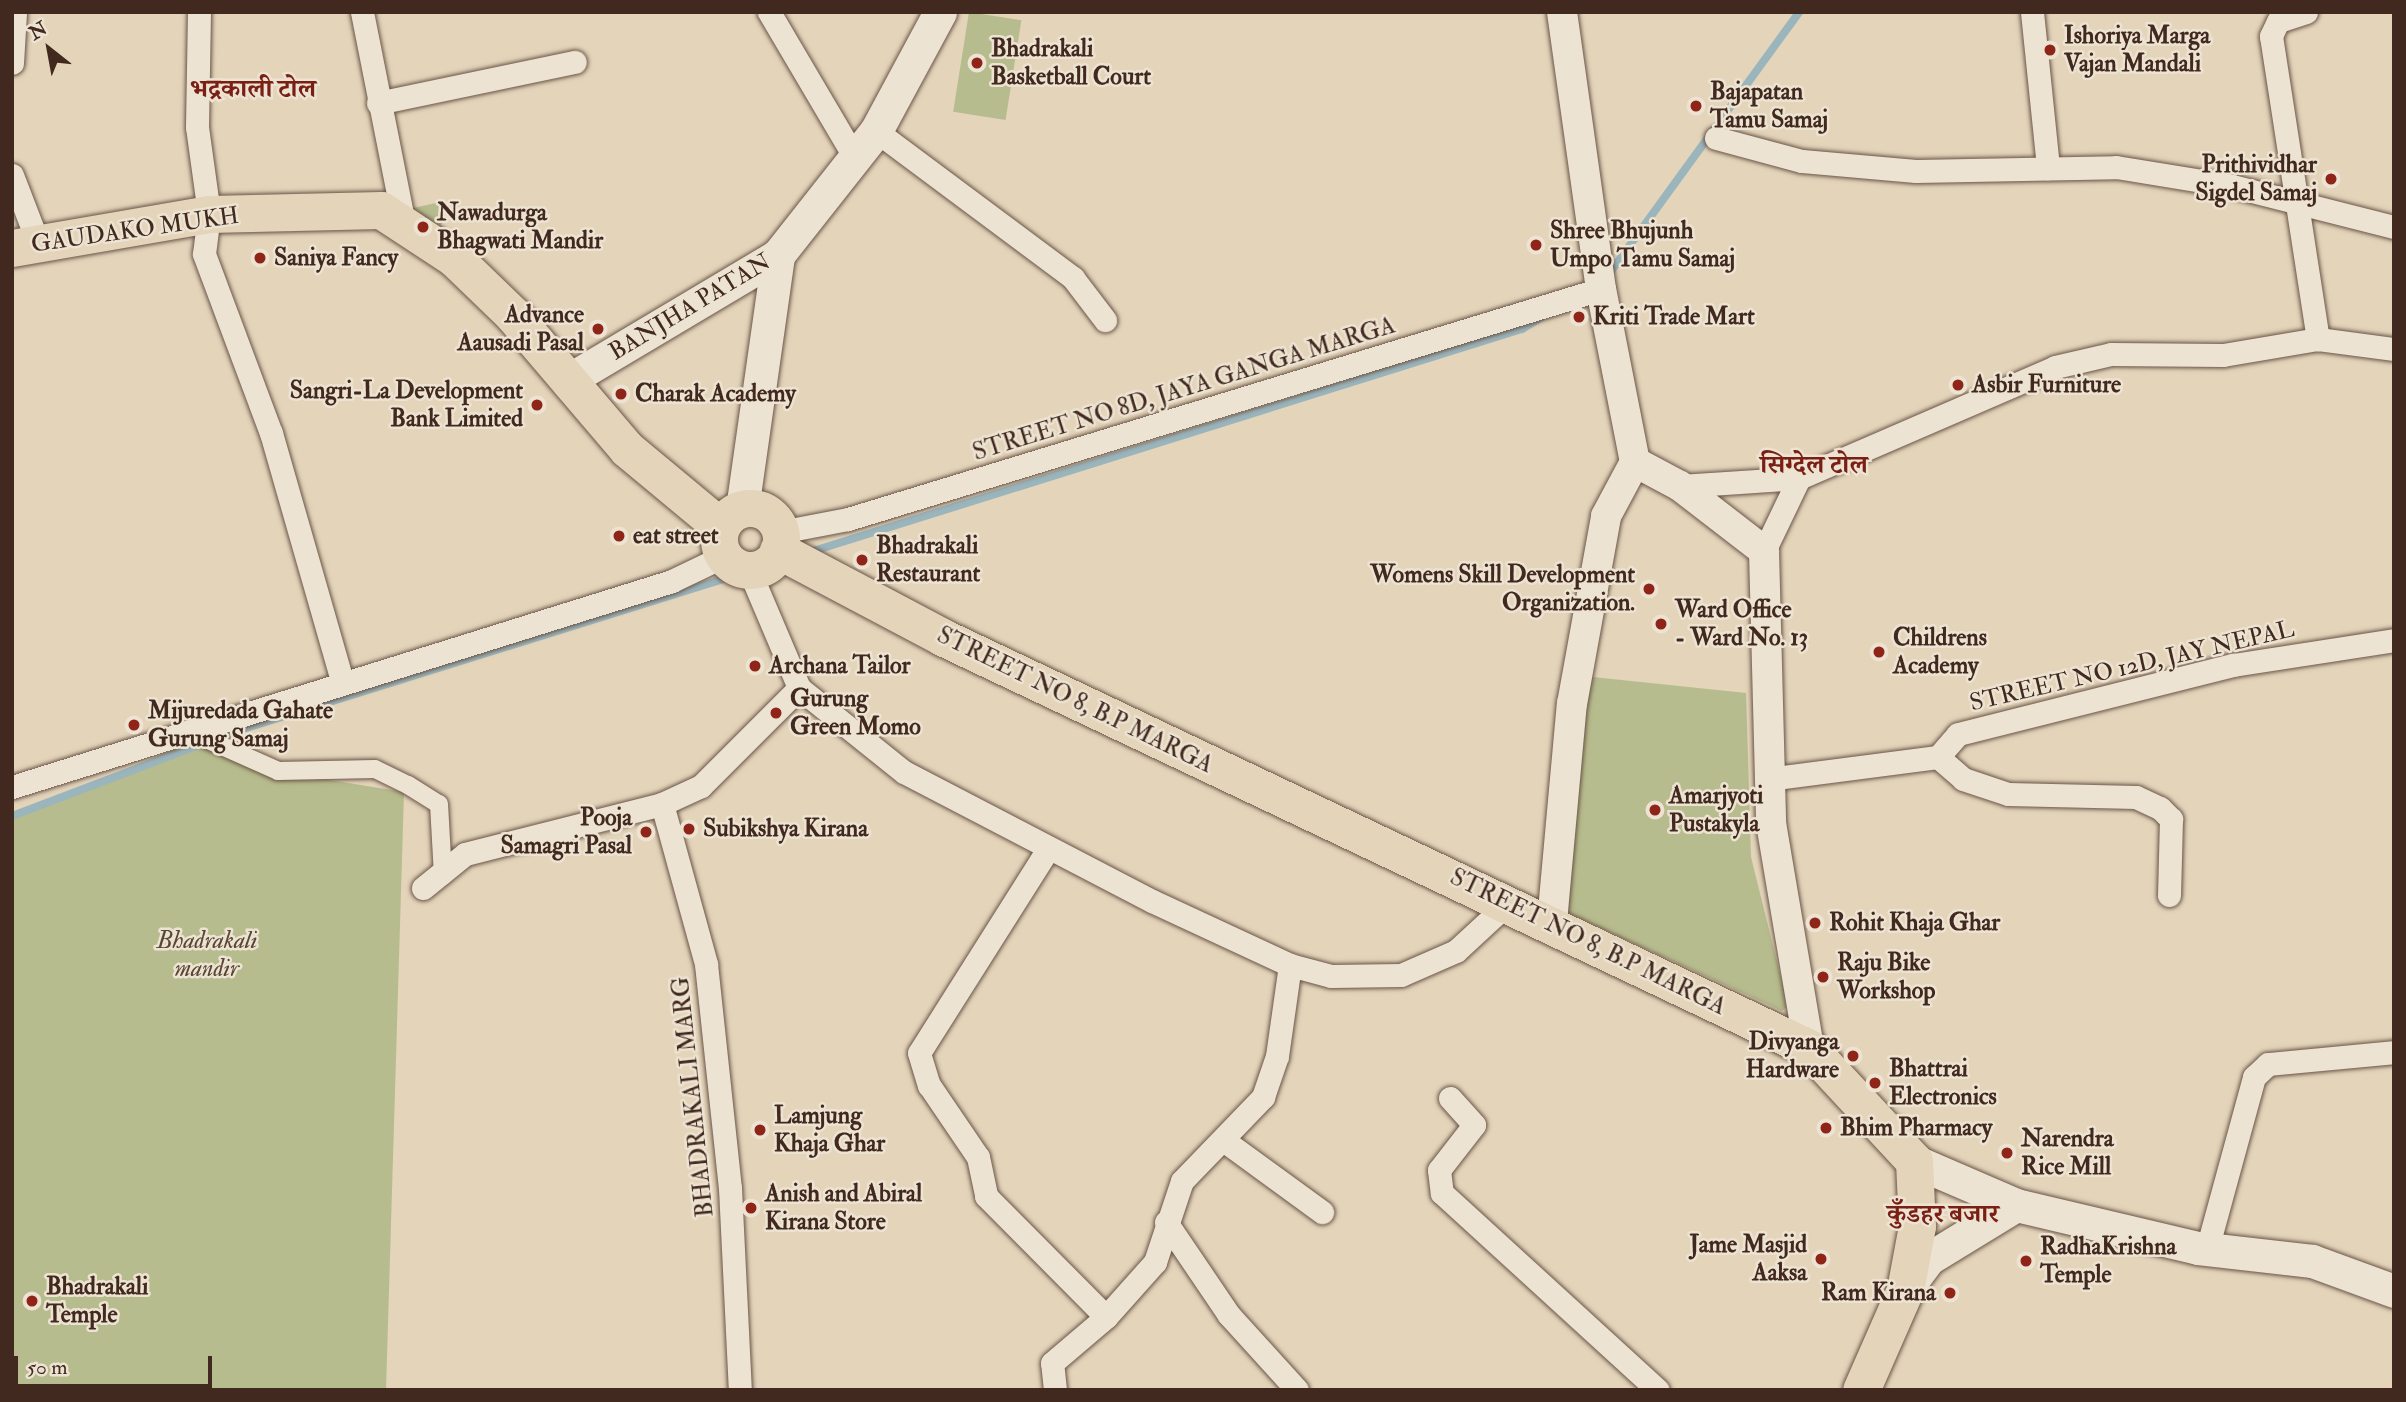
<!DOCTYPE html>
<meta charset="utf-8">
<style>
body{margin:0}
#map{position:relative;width:2406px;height:1402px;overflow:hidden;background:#e3d4ba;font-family:"IM FELL Double Pica","Noto Serif Devanagari",serif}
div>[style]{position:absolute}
.green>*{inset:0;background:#b6bc8d;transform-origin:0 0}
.stream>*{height:8px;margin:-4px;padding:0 4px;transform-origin:4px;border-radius:4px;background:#9bb5bc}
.roads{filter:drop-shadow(0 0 2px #6a5446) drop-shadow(0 0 2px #6a5446)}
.pedestrian>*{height:18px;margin:-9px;padding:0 9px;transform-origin:9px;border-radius:9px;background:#ede3d2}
.minor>*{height:23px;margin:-11.5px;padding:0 11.5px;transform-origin:11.5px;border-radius:11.5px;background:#ede3d2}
.tertiary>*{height:30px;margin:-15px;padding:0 15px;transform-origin:15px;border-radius:15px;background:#ede3d2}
.secondary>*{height:33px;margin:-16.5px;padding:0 16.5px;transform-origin:16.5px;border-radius:16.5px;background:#ede3d2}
.primary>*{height:37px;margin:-18.5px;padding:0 18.5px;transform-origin:18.5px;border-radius:18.5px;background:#e3d4ba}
.primary>.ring{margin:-18.5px;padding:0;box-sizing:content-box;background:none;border:37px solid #e3d4ba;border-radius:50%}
.dots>*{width:19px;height:19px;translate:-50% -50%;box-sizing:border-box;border:4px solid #ede3d2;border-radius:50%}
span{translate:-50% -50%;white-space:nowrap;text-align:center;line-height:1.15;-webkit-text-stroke:5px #ede3d2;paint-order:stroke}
.poi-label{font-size:24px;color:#42291f;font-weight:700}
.left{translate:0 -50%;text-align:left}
.right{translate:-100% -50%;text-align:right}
.street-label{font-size:24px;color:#42291f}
.park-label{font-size:24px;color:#594635;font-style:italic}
.neighbourhood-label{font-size:26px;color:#7a1f14;font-weight:700}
.frame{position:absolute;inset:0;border:14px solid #42291f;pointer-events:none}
.north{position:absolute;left:14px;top:14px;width:70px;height:70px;-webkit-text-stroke:5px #ede3d2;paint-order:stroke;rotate:329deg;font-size:19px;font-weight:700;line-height:28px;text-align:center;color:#42291f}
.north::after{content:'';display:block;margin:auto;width:24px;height:32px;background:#42291f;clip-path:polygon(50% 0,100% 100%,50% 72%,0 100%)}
.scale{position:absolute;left:14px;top:1356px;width:198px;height:32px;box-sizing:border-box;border:4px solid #42291f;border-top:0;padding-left:9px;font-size:21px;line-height:24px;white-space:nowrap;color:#42291f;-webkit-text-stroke:5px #ede3d2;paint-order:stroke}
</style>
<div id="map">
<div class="green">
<div style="left:969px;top:12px;width:53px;height:101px;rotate:9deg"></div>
<div style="clip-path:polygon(440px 202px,443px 217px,439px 235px,409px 209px)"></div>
<div style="clip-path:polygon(1583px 676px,1746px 693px,1751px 857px,1788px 1006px,1782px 1011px,1568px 913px,1563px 902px)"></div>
<div style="clip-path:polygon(202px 737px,274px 771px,404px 792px,386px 1390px,12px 1390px,12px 819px)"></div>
</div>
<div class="stream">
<div style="left:1606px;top:278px;width:329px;rotate:-54deg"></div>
<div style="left:807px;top:553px;width:749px;rotate:-17.4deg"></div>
<div style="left:1522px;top:329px;width:26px;rotate:-31deg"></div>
<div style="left:12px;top:816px;width:233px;rotate:-20.8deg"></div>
<div style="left:230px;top:733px;width:574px;rotate:-17.33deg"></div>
</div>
<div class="roads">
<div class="pedestrian">
<div style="left:186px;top:730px;width:101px;rotate:24deg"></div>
<div style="left:278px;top:771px;width:97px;rotate:-1.2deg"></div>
<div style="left:375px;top:769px;width:37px;rotate:26deg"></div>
<div style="left:408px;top:785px;width:36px;rotate:32deg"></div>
<div style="left:439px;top:804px;width:72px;rotate:86.8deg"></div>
</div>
<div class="minor">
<div style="left:199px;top:12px;width:115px;rotate:91deg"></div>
<div style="left:197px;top:127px;width:88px;rotate:82.1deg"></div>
<div style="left:209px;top:214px;width:40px;rotate:97.1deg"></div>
<div style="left:204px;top:254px;width:191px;rotate:69.5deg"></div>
<div style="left:271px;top:433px;width:258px;rotate:74deg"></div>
<div style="left:362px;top:12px;width:211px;rotate:78.8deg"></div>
<div style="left:769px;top:12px;width:169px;rotate:59.5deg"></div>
<div style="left:2032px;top:12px;width:157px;rotate:84.1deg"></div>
<div style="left:2306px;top:12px;width:29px;rotate:162deg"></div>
<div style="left:2278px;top:21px;width:17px;rotate:115deg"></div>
<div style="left:2271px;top:36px;width:307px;rotate:81.2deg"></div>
<div style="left:12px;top:63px;width:51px;rotate:-86.6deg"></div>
<div style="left:378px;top:103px;width:201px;rotate:-11.8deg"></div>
<div style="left:876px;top:131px;width:246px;rotate:36.7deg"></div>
<div style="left:1073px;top:278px;width:53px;rotate:52.7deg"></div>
<div style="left:1716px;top:138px;width:89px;rotate:15deg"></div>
<div style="left:1802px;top:161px;width:114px;rotate:5deg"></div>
<div style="left:1916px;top:171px;width:200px;rotate:-1.1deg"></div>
<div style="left:2116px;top:167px;width:118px;rotate:9.3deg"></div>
<div style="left:2232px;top:186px;width:167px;rotate:14.2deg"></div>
<div style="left:12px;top:175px;width:70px;rotate:69deg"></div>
<div style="left:1680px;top:486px;width:119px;rotate:-3.8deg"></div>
<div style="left:780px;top:532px;width:69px;rotate:-10.8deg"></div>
<div style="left:848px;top:519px;width:787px;rotate:-16.99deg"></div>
<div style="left:1764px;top:551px;width:81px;rotate:-64.4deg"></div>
<div style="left:1799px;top:478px;width:279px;rotate:-23.4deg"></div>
<div style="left:2055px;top:367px;width:57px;rotate:-13.1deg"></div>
<div style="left:2111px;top:354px;width:112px;rotate:0.5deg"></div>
<div style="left:2223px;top:355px;width:96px;rotate:-9.6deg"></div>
<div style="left:2318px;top:339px;width:77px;rotate:7.5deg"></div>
<div style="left:749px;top:570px;width:128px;rotate:67deg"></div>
<div style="left:799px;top:688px;width:134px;rotate:38.7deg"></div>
<div style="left:904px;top:772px;width:280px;rotate:27.5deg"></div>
<div style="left:1152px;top:901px;width:152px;rotate:24.9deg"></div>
<div style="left:1290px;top:965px;width:42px;rotate:15deg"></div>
<div style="left:1331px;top:976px;width:70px;rotate:-0.8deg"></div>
<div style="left:1401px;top:975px;width:60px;rotate:-23.6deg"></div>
<div style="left:1456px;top:951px;width:71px;rotate:-42.7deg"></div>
<div style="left:1938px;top:757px;width:33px;rotate:41deg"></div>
<div style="left:1963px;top:779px;width:47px;rotate:18.4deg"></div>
<div style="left:2008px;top:794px;width:128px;rotate:1.3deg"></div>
<div style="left:2136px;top:797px;width:26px;rotate:25deg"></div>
<div style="left:2160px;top:808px;width:16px;rotate:45deg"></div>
<div style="left:2171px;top:819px;width:76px;rotate:91.5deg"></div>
<div style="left:1768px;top:779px;width:171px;rotate:-7.4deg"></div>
<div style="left:1938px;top:757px;width:30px;rotate:-49deg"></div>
<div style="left:1958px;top:734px;width:284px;rotate:-14.1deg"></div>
<div style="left:2233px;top:665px;width:163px;rotate:-8.8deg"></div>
<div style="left:12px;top:787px;width:691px;rotate:-17.33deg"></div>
<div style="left:672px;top:581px;width:58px;rotate:-25.7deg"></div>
<div style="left:662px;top:804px;width:166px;rotate:74.6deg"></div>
<div style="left:706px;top:964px;width:225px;rotate:83.9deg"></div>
<div style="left:730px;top:1188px;width:202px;rotate:87.2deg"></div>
<div style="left:1048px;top:849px;width:241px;rotate:122.3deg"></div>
<div style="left:919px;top:1053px;width:34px;rotate:73deg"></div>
<div style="left:929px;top:1085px;width:87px;rotate:55.8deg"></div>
<div style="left:978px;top:1157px;width:40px;rotate:78deg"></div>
<div style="left:986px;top:1196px;width:170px;rotate:45.2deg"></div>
<div style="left:423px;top:888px;width:54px;rotate:-39deg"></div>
<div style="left:465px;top:854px;width:203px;rotate:-14.2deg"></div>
<div style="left:662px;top:804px;width:43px;rotate:-24.8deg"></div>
<div style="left:701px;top:786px;width:139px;rotate:-45deg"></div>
<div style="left:1450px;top:1098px;width:36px;rotate:48deg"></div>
<div style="left:1474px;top:1125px;width:57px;rotate:127.9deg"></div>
<div style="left:1439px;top:1170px;width:23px;rotate:83deg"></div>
<div style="left:1442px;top:1193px;width:292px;rotate:42.4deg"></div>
<div style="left:1226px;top:1142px;width:119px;rotate:36.1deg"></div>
<div style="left:1166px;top:1222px;width:112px;rotate:55.9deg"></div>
<div style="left:1229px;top:1315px;width:101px;rotate:47.8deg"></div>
<div style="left:2207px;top:1249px;width:178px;rotate:-74.7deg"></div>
<div style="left:2254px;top:1077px;width:19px;rotate:-43deg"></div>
<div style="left:2268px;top:1064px;width:127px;rotate:-5.4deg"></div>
<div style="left:1055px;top:1390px;width:27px;rotate:-96deg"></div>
<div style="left:1052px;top:1363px;width:71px;rotate:-40.4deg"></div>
<div style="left:1106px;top:1317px;width:74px;rotate:-48.3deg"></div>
<div style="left:1155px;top:1262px;width:85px;rotate:-71.6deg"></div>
<div style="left:1182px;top:1181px;width:117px;rotate:-46deg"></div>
<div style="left:1263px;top:1097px;width:43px;rotate:-71.1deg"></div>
<div style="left:1277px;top:1056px;width:92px;rotate:-81.9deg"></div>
</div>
<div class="tertiary">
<div style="left:1562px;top:12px;width:280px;rotate:82deg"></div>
<div style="left:1601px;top:289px;width:176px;rotate:78.9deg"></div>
<div style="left:1635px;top:462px;width:51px;rotate:28.1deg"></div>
<div style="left:1680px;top:486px;width:106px;rotate:37.7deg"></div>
<div style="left:1764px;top:551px;width:272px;rotate:88.5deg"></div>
<div style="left:1771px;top:823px;width:228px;rotate:80.4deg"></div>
<div style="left:1552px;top:922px;width:219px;rotate:-84.8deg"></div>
<div style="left:1572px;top:704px;width:191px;rotate:-79.7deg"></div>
<div style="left:1606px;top:516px;width:61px;rotate:-61.8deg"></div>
</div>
<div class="secondary">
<div style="left:567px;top:381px;width:246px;rotate:-30.8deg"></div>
<div style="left:778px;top:255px;width:158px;rotate:-51.7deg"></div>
<div style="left:876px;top:131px;width:135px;rotate:-61.7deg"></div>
<div style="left:742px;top:509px;width:257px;rotate:-81.9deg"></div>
<div style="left:1914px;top:1161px;width:111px;rotate:23.3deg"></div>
<div style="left:2016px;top:1205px;width:187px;rotate:13.3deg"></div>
<div style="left:2198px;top:1248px;width:115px;rotate:6.5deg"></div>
<div style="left:2312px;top:1261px;width:87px;rotate:20.1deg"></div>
<div style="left:1905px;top:1290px;width:39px;rotate:-53deg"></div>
<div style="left:1928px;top:1259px;width:103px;rotate:-31.5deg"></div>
</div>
<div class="primary">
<div style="left:12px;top:248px;width:200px;rotate:-9.8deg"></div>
<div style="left:209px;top:214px;width:172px;rotate:-1.3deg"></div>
<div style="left:381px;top:210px;width:87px;rotate:33.3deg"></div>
<div style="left:454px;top:258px;width:82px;rotate:44deg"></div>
<div style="left:513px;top:315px;width:176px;rotate:49.6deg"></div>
<div style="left:627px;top:449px;width:122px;rotate:39.7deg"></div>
<div class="ring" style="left:719px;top:508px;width:25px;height:25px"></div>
<div style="left:778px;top:550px;width:186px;rotate:27.9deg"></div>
<div style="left:942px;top:637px;width:959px;rotate:25.36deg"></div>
<div style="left:1809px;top:1048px;width:154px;rotate:47.1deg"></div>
<div style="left:1914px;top:1161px;width:65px;rotate:87.4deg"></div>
<div style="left:1917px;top:1226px;width:65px;rotate:100.6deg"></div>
<div style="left:1905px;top:1290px;width:109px;rotate:113.7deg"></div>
</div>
</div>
<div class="dots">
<div style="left:2050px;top:50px;background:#8f2418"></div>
<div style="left:977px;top:63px;background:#8f2418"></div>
<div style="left:1696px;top:106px;background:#8f2418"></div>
<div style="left:2331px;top:179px;background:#8f2418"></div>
<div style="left:423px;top:227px;background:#8f2418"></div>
<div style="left:1536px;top:245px;background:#8f2418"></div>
<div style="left:260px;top:258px;background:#8f2418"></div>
<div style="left:1579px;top:317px;background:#8f2418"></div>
<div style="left:598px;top:329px;background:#8f2418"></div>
<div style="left:1958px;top:385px;background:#8f2418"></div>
<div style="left:621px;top:394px;background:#8f2418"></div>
<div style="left:537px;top:405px;background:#8f2418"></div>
<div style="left:619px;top:536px;background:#8f2418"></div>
<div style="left:862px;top:560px;background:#8f2418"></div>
<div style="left:1649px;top:589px;background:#8f2418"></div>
<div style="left:1661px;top:624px;background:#8f2418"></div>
<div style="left:1879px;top:652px;background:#8f2418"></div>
<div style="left:755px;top:666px;background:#8f2418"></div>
<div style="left:776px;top:713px;background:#8f2418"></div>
<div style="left:134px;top:725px;background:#8f2418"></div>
<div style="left:1655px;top:810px;background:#8f2418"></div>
<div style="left:689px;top:829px;background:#8f2418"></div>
<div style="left:646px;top:832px;background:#8f2418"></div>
<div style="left:1815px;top:923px;background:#8f2418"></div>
<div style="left:1823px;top:977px;background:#8f2418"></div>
<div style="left:1853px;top:1056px;background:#8f2418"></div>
<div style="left:1875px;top:1083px;background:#8f2418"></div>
<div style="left:1826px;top:1128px;background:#8f2418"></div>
<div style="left:760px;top:1130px;background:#8f2418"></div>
<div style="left:2007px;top:1153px;background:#8f2418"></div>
<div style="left:751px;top:1208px;background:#8f2418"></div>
<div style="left:1821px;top:1259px;background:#8f2418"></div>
<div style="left:2026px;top:1261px;background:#8f2418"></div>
<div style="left:1950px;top:1293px;background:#8f2418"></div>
<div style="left:32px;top:1301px;background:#8f2418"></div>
</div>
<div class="poi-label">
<span class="left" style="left:2064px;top:50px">Ishoriya Marga<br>Vajan Mandali</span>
<span class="left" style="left:991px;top:63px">Bhadrakali<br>Basketball Court</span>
<span class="left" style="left:1710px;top:106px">Bajapatan<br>Tamu Samaj</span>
<span class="right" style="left:2317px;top:179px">Prithividhar<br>Sigdel Samaj</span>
<span class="left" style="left:437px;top:227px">Nawadurga<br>Bhagwati Mandir</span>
<span class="left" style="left:1550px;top:245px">Shree Bhujunh<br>Umpo Tamu Samaj</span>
<span class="left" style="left:274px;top:258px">Saniya Fancy</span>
<span class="right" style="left:584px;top:329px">Advance<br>Aausadi Pasal</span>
<span class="left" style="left:1593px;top:317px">Kriti Trade Mart</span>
<span class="left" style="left:1972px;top:385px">Asbir Furniture</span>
<span class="right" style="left:523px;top:405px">Sangri-La Development<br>Bank Limited</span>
<span class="left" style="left:635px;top:394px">Charak Academy</span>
<span class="left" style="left:633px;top:536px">eat street</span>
<span class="left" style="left:876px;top:560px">Bhadrakali<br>Restaurant</span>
<span class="right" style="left:1635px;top:589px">Womens Skill Development<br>Organization.</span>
<span class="left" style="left:1675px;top:624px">Ward Office<br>- Ward No. 13</span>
<span class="left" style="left:1893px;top:652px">Childrens<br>Academy</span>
<span class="left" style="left:769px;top:666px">Archana Tailor</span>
<span class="left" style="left:790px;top:713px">Gurung<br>Green Momo</span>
<span class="left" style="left:148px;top:725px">Mijuredada Gahate<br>Gurung Samaj</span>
<span class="left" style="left:1669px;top:810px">Amarjyoti<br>Pustakyla</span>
<span class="right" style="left:632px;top:832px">Pooja<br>Samagri Pasal</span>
<span class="left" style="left:703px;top:829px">Subikshya Kirana</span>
<span class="left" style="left:1829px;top:923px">Rohit Khaja Ghar</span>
<span class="left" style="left:1837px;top:977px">Raju Bike<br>Workshop</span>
<span class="right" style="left:1839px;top:1056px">Divyanga<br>Hardware</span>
<span class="left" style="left:1889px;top:1083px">Bhattrai<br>Electronics</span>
<span class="left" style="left:774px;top:1130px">Lamjung<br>Khaja Ghar</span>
<span class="left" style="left:1840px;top:1128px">Bhim Pharmacy</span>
<span class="left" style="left:2021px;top:1153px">Narendra<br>Rice Mill</span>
<span class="left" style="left:765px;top:1208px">Anish and Abiral<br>Kirana Store</span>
<span class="right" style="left:1807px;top:1259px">Jame Masjid<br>Aaksa</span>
<span class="left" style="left:2040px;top:1261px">RadhaKrishna<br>Temple</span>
<span class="left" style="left:46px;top:1301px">Bhadrakali<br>Temple</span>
<span class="right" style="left:1936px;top:1293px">Ram Kirana</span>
</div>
<div class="street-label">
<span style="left:135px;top:230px;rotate:-8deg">GAUDAKO MUKH</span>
<span style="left:690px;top:307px;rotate:-31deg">BANJHA PATAN</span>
<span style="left:1184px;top:389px;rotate:-17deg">STREET NO 8D, JAYA GANGA MARGA</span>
<span style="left:2132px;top:666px;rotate:-13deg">STREET NO 12D, JAY NEPAL</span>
<span style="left:1075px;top:700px;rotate:26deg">STREET NO 8, B.P MARGA</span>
<span style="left:1588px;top:942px;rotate:26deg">STREET NO 8, B.P MARGA</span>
<span style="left:693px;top:1097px;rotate:-96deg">BHADRAKALI MARG</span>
</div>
<div class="park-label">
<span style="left:207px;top:955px">Bhadrakali<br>mandir</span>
</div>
<div class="neighbourhood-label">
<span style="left:253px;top:90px">भद्रकाली टोल</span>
<span style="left:1814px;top:466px">सिग्देल टोल</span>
<span style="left:1943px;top:1215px">कुँडहर बजार</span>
</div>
<div class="frame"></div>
<div class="north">N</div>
<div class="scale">50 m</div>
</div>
